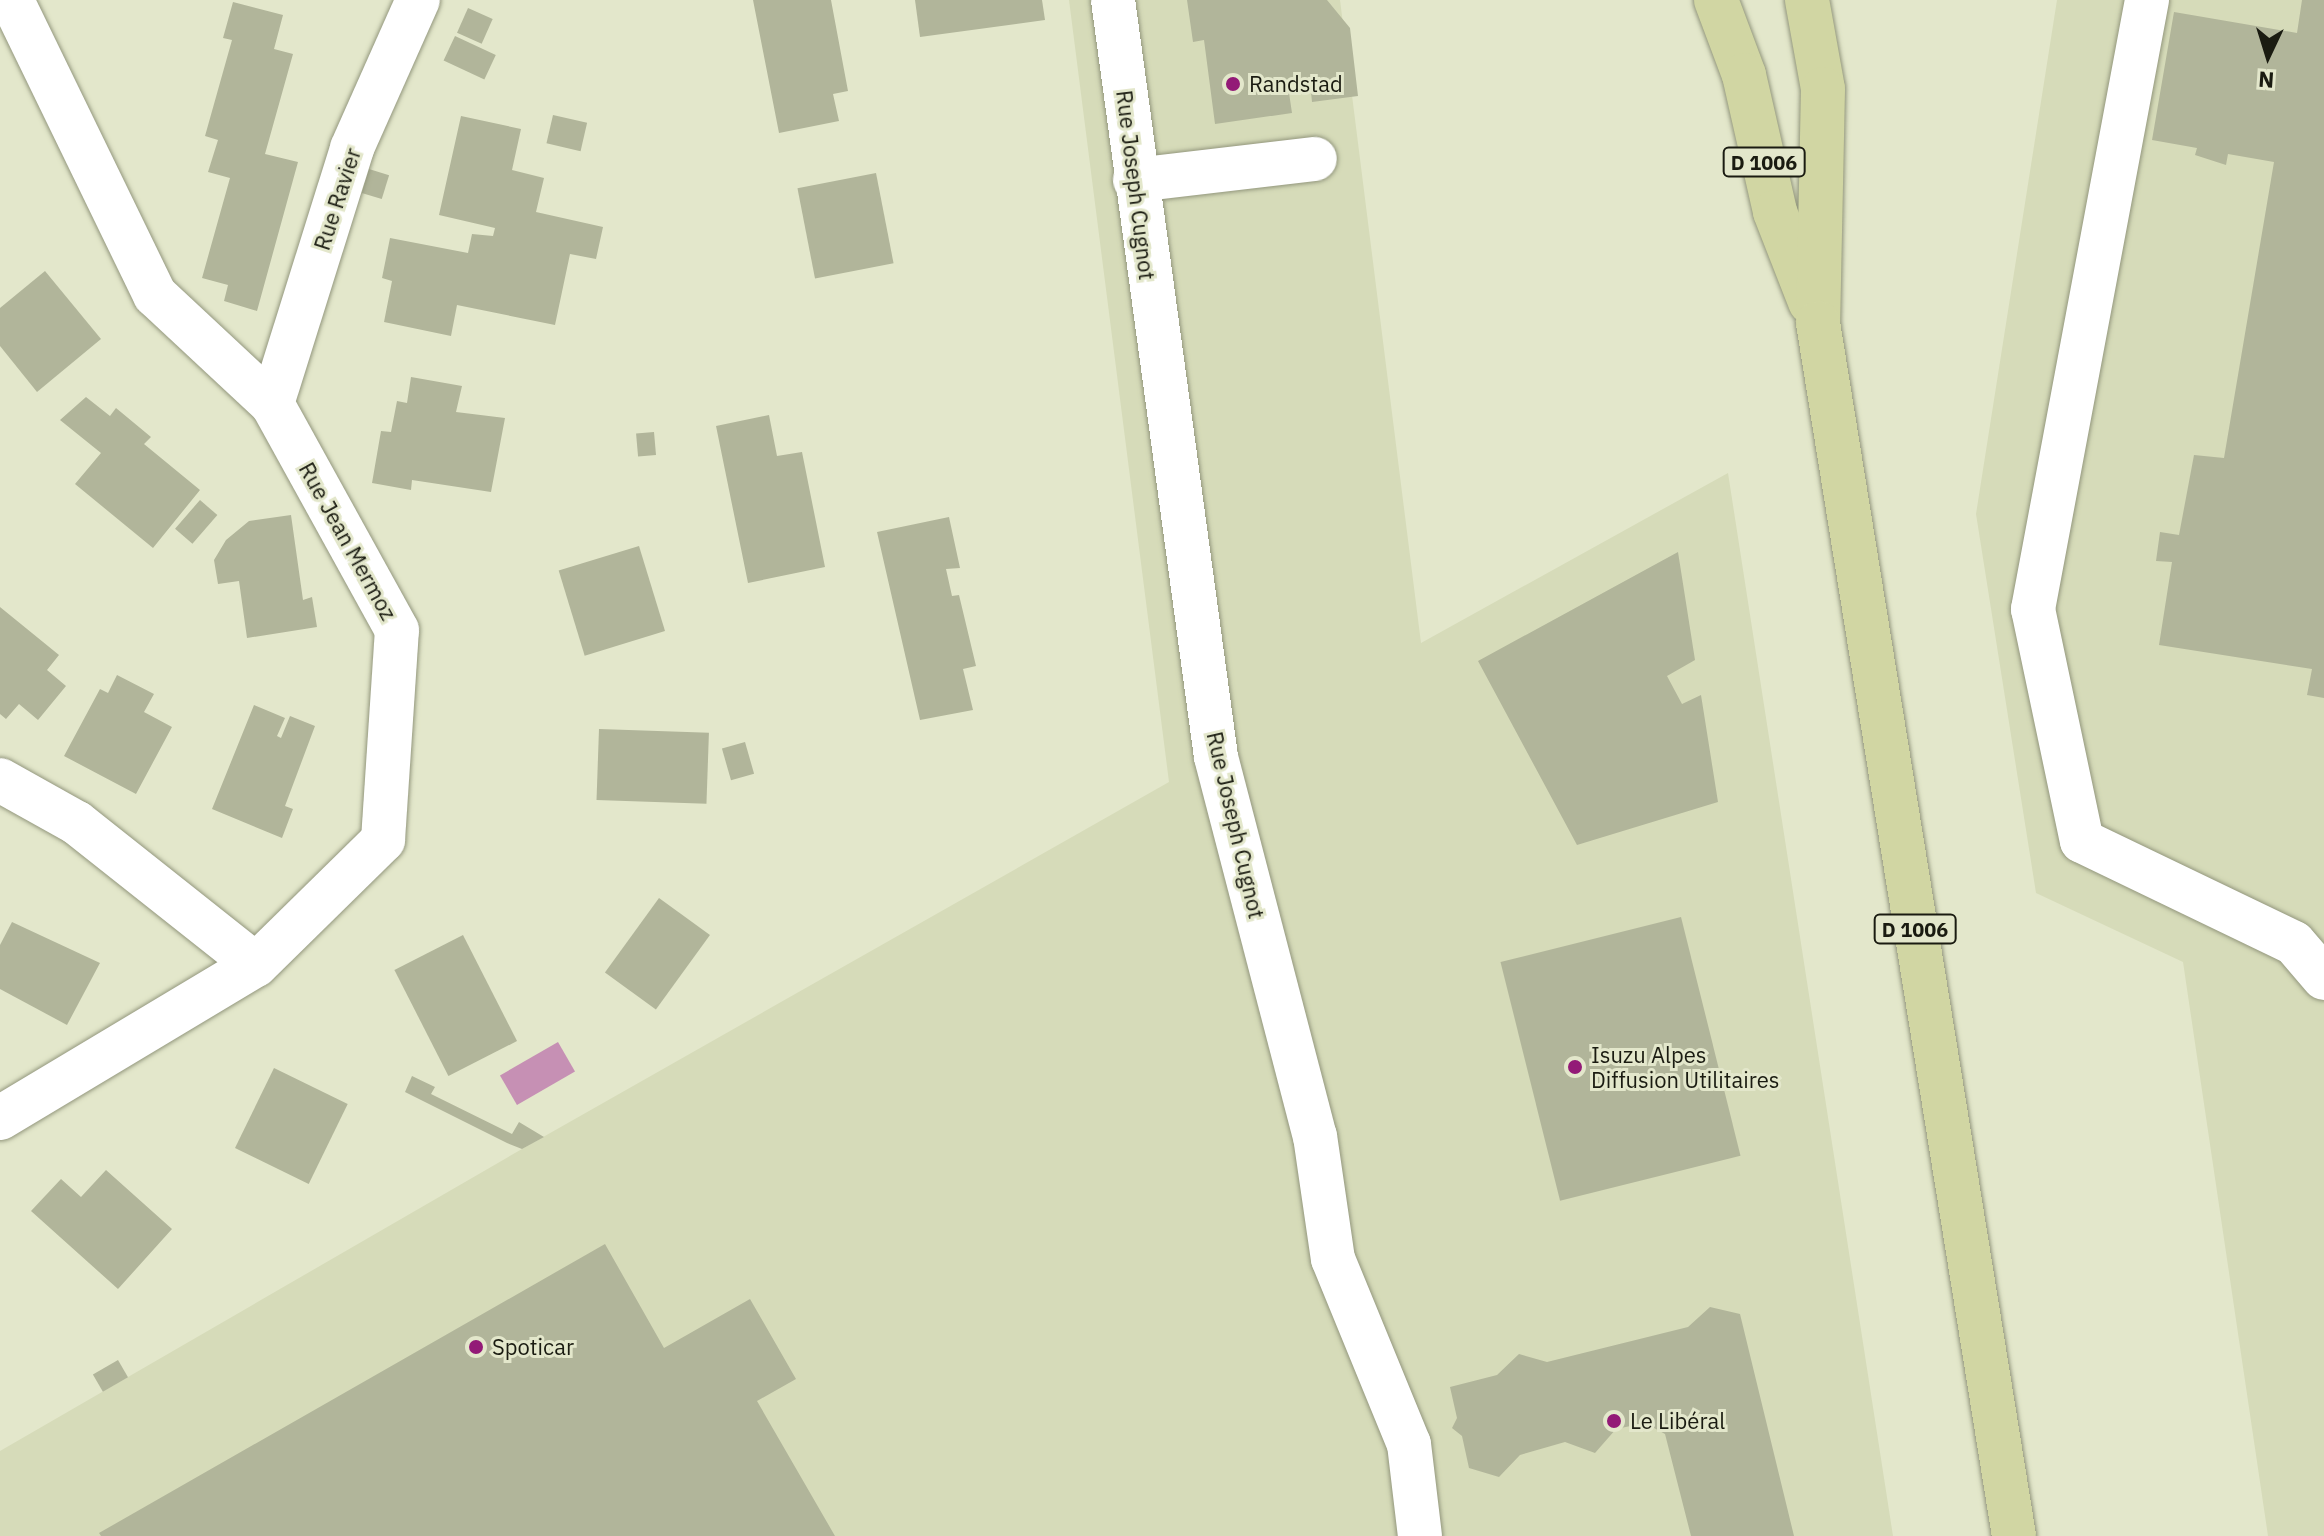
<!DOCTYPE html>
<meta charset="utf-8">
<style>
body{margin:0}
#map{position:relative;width:2324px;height:1536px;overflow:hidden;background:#e3e7cb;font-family:"IBM Plex Sans",sans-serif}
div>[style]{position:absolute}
.built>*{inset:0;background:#d6dbb9}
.water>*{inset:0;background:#c690b4;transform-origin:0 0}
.building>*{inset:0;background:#b1b59a;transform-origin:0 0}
.roads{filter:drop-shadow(0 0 2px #93977d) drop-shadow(0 0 2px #93977d)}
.minor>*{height:44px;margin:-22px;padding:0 22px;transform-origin:22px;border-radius:22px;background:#fff}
.major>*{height:44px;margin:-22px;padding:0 22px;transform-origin:22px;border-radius:22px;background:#d1d6a3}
.dots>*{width:22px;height:22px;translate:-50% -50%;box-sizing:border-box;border:4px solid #e3e7cb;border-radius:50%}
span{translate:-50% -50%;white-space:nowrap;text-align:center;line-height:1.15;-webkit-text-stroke:6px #e3e7cb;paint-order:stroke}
.shield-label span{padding:2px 6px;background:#e3e7cb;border:2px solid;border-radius:6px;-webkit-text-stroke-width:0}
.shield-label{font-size:20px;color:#1a1b11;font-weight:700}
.poi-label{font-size:22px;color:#1a1b11}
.left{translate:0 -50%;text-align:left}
.street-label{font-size:22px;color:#1a1b11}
.north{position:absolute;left:2228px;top:16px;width:80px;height:80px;-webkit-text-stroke:6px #e3e7cb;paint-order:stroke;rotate:184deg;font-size:22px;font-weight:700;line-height:32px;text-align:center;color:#1a1b11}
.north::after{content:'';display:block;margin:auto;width:28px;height:36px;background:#1a1b11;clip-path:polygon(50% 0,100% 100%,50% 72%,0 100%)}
</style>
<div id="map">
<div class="built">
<div style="clip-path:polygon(1069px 0,1340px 0,1421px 643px,1728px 473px,1893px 1536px,0 1536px,0 1451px,522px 1149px,1169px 782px)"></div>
<div style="clip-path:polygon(2057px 0,2324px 0,2324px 1536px,2268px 1536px,2183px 962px,2036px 893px,1976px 514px)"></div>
</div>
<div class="water">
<div style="left:558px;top:1042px;width:34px;height:67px;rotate:60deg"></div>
</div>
<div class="building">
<div style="clip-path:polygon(753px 0,831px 0,848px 91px,833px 94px,839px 121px,779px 133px)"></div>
<div style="clip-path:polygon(915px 0,1042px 0,1045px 20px,920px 37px)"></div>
<div style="clip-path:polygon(1187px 0,1327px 0,1350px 28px,1358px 96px,1312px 102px,1310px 82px,1288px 86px,1292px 113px,1215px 124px,1204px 40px,1193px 42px)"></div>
<div style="clip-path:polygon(2302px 0,2324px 0,2324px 698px,2307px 695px,2312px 669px,2159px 645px,2172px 562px,2156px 561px,2160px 532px,2179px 535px,2194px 455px,2224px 458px,2274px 162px,2228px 154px,2226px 165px,2195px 155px,2197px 148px,2152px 140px,2174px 12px,2297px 33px)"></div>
<div style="clip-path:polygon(233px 2px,283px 15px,274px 49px,293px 54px,265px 154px,298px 162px,257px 311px,224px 301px,228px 285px,202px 278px,230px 178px,208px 172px,218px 140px,205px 136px,232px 40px,223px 38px)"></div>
<div style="left:468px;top:8px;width:27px;height:27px;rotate:24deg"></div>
<div style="left:455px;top:36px;width:45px;height:27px;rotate:25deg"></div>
<div style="left:553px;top:115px;width:35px;height:29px;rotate:13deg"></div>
<div style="clip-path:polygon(461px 116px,521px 129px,512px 170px,544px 178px,536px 212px,603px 227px,596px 259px,570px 254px,555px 325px,457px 305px,451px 336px,384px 322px,392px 281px,382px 278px,390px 238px,468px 253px,472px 234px,493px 236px,495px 228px,439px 215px)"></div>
<div style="left:369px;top:169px;width:21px;height:25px;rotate:17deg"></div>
<div style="left:876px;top:173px;width:92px;height:80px;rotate:79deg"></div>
<div style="clip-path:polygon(45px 271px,101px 339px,37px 392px,0 346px,0 308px)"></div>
<div style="clip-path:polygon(411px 377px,462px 386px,456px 412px,505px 418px,491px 492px,412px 480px,411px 490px,372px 483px,381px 431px,391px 432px,397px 401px,407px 403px)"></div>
<div style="clip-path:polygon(86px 397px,110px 416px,116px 408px,151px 437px,144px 444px,200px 490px,153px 548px,75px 484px,101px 453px,60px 420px)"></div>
<div style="clip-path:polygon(769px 415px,777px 456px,802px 452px,825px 567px,748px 583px,716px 426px)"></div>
<div style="left:654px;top:432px;width:23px;height:18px;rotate:85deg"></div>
<div style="left:200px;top:500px;width:23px;height:38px;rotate:41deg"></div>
<div style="clip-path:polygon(291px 515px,303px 600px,312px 597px,317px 627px,247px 638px,239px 581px,218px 584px,214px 560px,226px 540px,249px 521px)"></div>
<div style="clip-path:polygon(949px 517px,960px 568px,946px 569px,952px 596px,959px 595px,976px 666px,963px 669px,973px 710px,920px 720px,877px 532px)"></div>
<div style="left:639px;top:546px;width:89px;height:84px;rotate:73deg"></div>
<div style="clip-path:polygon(1678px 552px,1695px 660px,1667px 676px,1682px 704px,1701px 695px,1718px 802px,1577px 845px,1478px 661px)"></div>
<div style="clip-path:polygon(0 607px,59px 655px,47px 670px,66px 686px,38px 720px,19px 704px,6px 719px,0 714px)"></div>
<div style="clip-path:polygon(117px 675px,154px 694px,144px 712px,172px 727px,136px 794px,64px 756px,100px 689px,108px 693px)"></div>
<div style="clip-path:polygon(254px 705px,285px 718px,277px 736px,281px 738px,290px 716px,315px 726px,285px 806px,293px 809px,282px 838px,212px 809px)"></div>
<div style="left:599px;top:729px;width:110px;height:71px;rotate:2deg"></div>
<div style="left:745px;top:742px;width:33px;height:24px;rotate:74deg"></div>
<div style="left:659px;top:898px;width:63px;height:92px;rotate:36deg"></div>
<div style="left:1681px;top:917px;width:246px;height:186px;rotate:76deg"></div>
<div style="clip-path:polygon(12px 922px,100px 963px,67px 1025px,0 989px,0 945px)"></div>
<div style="left:463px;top:935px;width:119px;height:77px;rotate:63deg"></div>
<div style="left:274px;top:1068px;width:82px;height:89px;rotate:26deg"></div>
<div style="clip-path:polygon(412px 1076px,435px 1087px,431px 1094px,512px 1134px,519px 1122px,544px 1137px,522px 1149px,507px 1143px,405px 1092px)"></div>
<div style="clip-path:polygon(106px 1170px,172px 1229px,118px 1289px,31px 1211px,61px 1179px,81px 1197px)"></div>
<div style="clip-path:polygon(605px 1244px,664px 1348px,750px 1299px,796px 1379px,757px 1401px,835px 1536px,101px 1536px,99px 1533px)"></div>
<div style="clip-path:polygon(1710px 1307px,1740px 1314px,1794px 1536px,1691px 1536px,1665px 1434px,1645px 1423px,1616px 1429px,1595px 1453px,1565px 1442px,1520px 1455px,1499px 1477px,1469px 1468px,1462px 1436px,1452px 1428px,1457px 1418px,1450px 1387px,1497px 1375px,1519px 1354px,1547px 1362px,1688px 1327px)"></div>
<div style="left:118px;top:1360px;width:20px;height:29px;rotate:60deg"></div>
</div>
<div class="roads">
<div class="minor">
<div style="left:1113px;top:0;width:764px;rotate:82.25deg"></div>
<div style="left:1216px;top:757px;width:392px;rotate:75.4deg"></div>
<div style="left:1315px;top:1136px;width:124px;rotate:81.7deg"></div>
<div style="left:1333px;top:1259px;width:200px;rotate:67.7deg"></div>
<div style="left:1409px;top:1444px;width:93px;rotate:83.2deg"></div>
<div style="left:2147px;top:0;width:620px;rotate:100.6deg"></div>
<div style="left:2033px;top:609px;width:237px;rotate:78.1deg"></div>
<div style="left:2082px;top:841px;width:235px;rotate:25.7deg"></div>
<div style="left:2294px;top:943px;width:46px;rotate:49.4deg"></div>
<div style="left:1135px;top:180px;width:181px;rotate:-6.7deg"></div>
<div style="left:272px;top:404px;width:268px;rotate:-72.6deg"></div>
<div style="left:352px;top:148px;width:162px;rotate:-66deg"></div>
<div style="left:0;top:780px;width:88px;rotate:29.2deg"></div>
<div style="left:77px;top:823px;width:228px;rotate:38.4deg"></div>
<div style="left:0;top:1118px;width:298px;rotate:-30.9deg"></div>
<div style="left:256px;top:965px;width:178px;rotate:-44.5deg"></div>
<div style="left:383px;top:840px;width:210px;rotate:-86.2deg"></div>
<div style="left:397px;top:630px;width:258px;rotate:-118.9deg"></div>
<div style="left:272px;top:404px;width:160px;rotate:-137deg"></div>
<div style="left:155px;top:295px;width:328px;rotate:-115.9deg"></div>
</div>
<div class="major">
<div style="left:1716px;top:0;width:80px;rotate:69.5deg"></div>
<div style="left:1744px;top:75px;width:140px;rotate:77.2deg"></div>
<div style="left:1775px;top:212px;width:97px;rotate:68.7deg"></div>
<div style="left:1807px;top:0;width:90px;rotate:79.8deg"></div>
<div style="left:1823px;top:89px;width:234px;rotate:91.2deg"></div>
<div style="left:1818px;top:323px;width:1229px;rotate:80.82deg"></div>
</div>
</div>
<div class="dots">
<div style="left:1233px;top:84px;background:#931a77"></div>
<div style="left:1575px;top:1067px;background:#931a77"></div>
<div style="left:476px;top:1347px;background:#931a77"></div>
<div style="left:1614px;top:1421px;background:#931a77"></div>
</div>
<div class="shield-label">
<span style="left:1764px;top:162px">D 1006</span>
<span style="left:1915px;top:929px">D 1006</span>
</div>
<div class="poi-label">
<span class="left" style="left:1249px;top:84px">Randstad</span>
<span class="left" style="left:1591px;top:1067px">Isuzu Alpes<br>Diffusion Utilitaires</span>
<span class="left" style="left:492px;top:1347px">Spoticar</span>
<span class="left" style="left:1630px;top:1421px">Le Libéral</span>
</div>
<div class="street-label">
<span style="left:1136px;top:185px;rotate:83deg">Rue Joseph Cugnot</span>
<span style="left:337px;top:199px;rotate:-72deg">Rue Ravier</span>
<span style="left:348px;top:541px;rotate:61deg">Rue Jean Mermoz</span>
<span style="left:1236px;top:825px;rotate:77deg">Rue Joseph Cugnot</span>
</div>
<div class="north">N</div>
</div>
